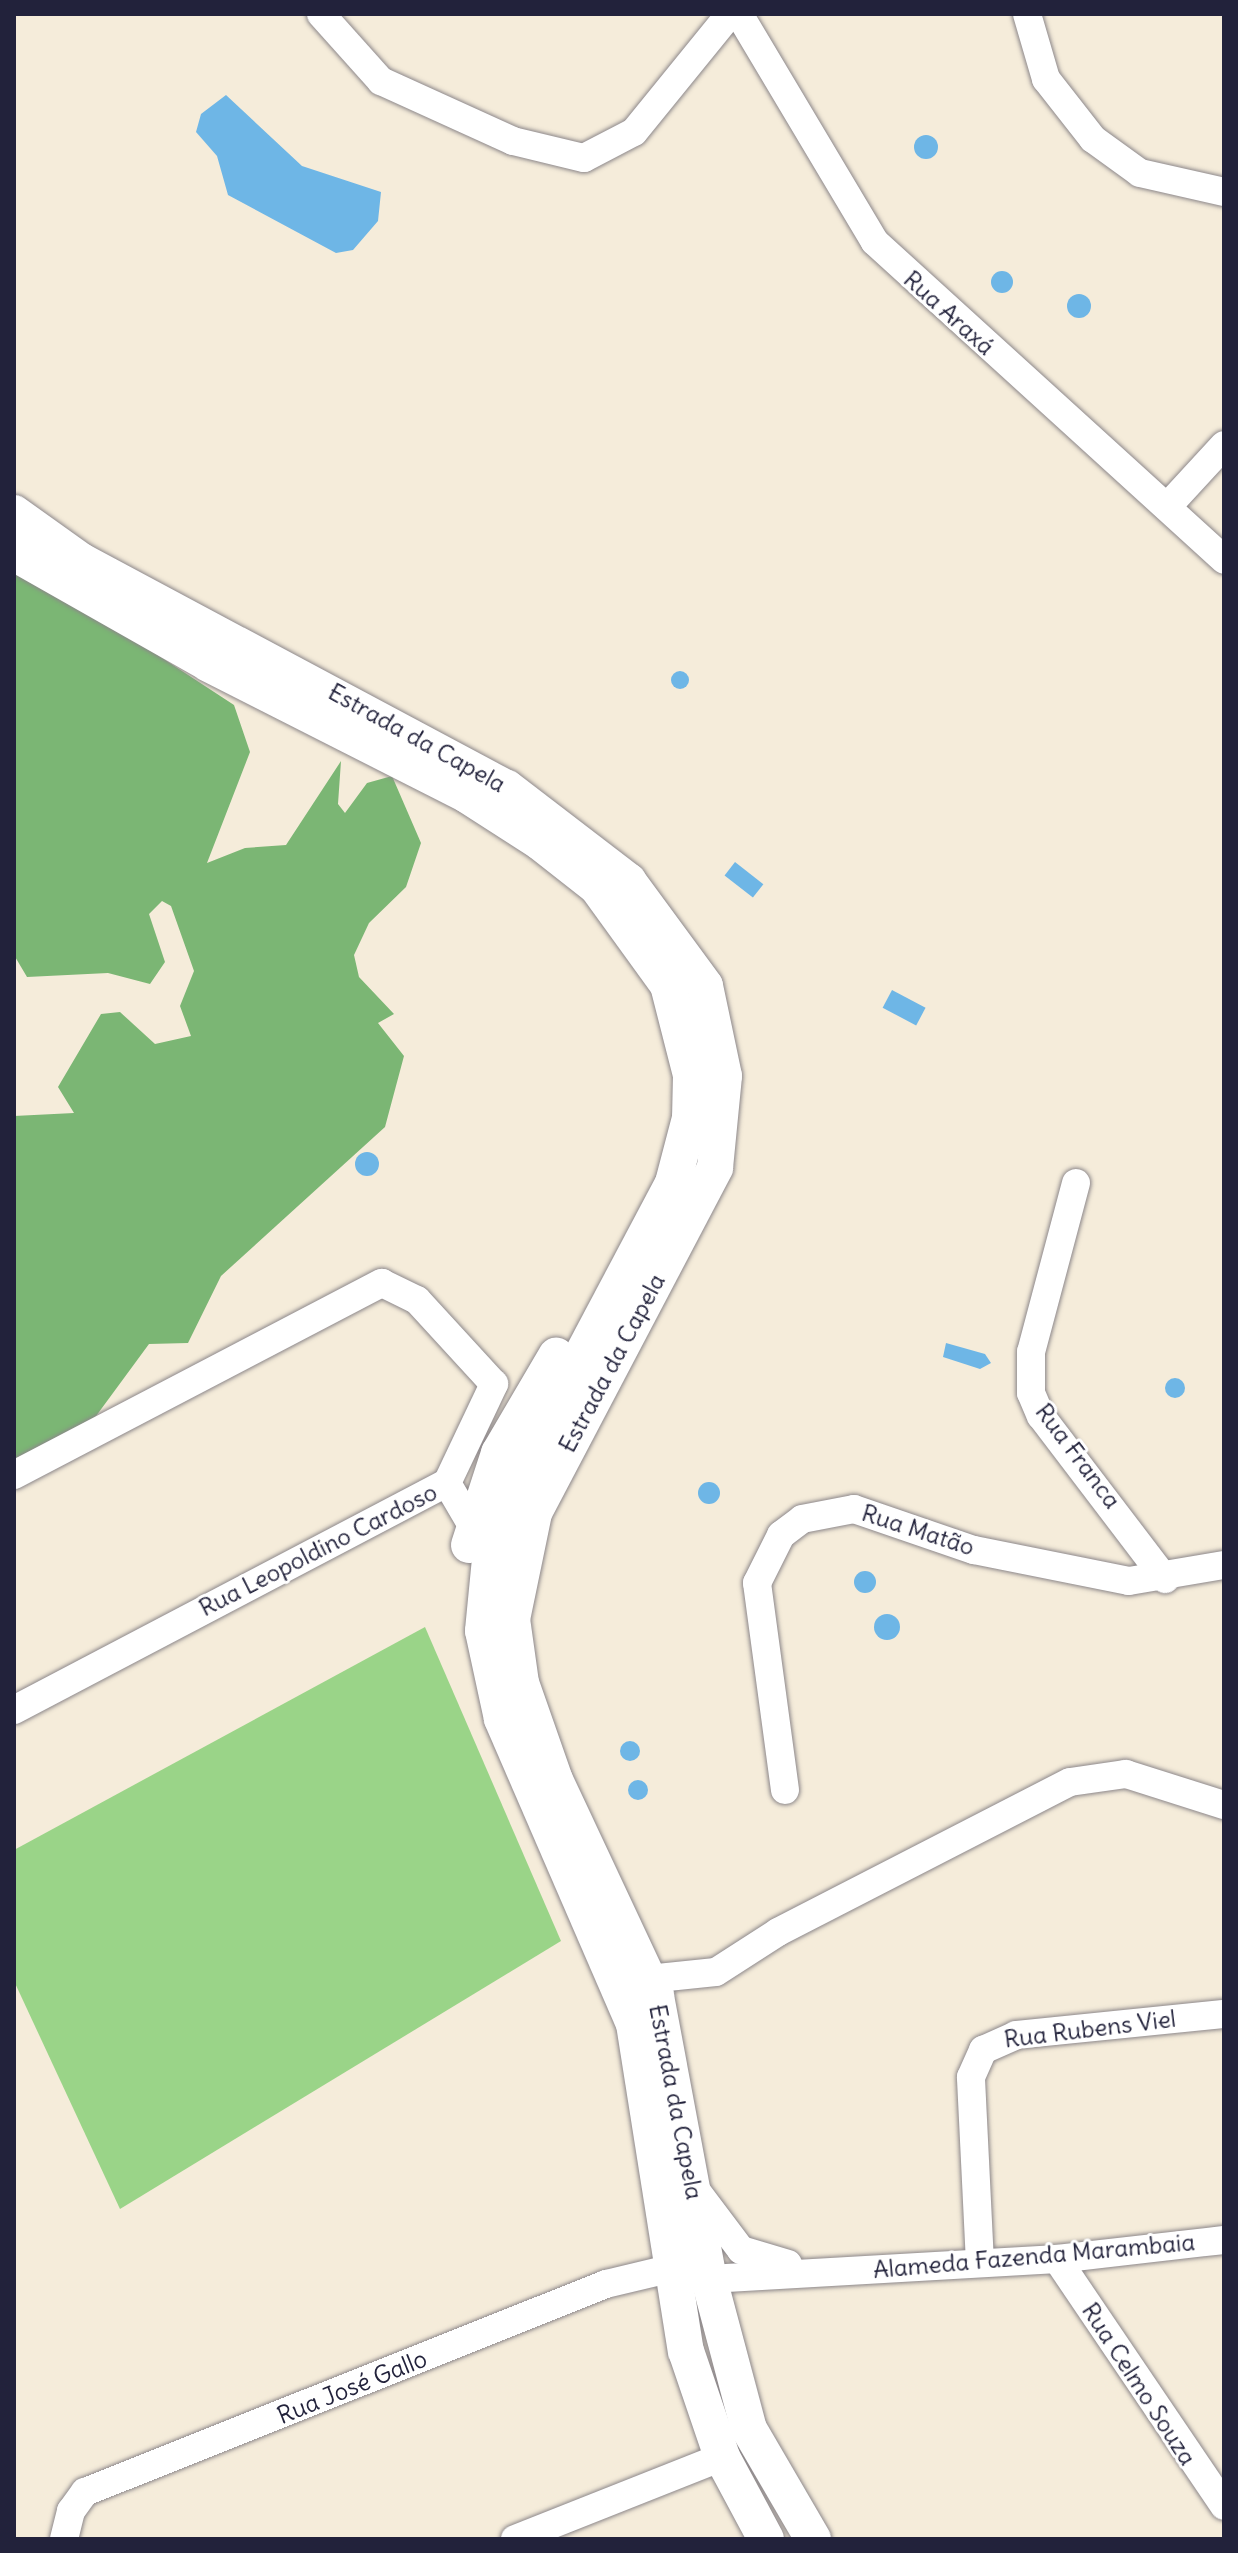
<!DOCTYPE html>
<meta charset="utf-8">
<style>
body{margin:0}
#map{position:relative;width:1238px;height:2553px;overflow:hidden;background:#f5ecda;font-family:Delius,sans-serif}
div>[style]{position:absolute}
.green>*{inset:0;background:#9ad488}
.forest>*{inset:0;background:#7bb674}
.water>*{inset:0;background:#6eb6e6;transform-origin:0 0}
.round{border-radius:50%}
.roads{filter:drop-shadow(0 0 2px #8c878a) drop-shadow(0 0 2px #8c878a)}
.minor>*{height:28px;margin:-14px;padding:0 14px;transform-origin:14px;border-radius:14px;background:#fff}
.major>*{height:36px;margin:-18px;padding:0 18px;transform-origin:18px;border-radius:18px;background:#fff}
span{translate:-50% -50%;white-space:nowrap;text-align:center;line-height:1.15;-webkit-text-stroke:6px #fff;paint-order:stroke}
.street-label{font-size:24px;color:#22223b}
.frame{position:absolute;inset:0;border:16px solid #22223b;pointer-events:none}
</style>
<div id="map">
<div class="green">
<div style="clip-path:polygon(425px 1627px,561px 1941px,120px 2209px,14px 1981px,14px 1850px)"></div>
</div>
<div class="forest">
<div style="clip-path:polygon(14px 561px,234px 705px,250px 752px,207px 863px,245px 848px,286px 845px,341px 761px,338px 804px,345px 813px,367px 783px,392px 776px,421px 843px,406px 887px,369px 923px,354px 955px,359px 977px,394px 1014px,378px 1023px,404px 1056px,385px 1127px,221px 1276px,188px 1343px,149px 1344px,88px 1427px,14px 1459px,14px 1116px,74px 1113px,58px 1087px,101px 1014px,120px 1012px,155px 1044px,191px 1036px,180px 1006px,194px 971px,171px 906px,162px 901px,149px 914px,165px 962px,150px 984px,108px 973px,27px 977px,14px 955px)"></div>
</div>
<div class="water">
<div style="clip-path:polygon(226px 95px,302px 166px,381px 192px,378px 221px,353px 250px,336px 253px,228px 195px,217px 156px,196px 132px,201px 114px)"></div>
<div class="round" style="left:914px;top:135px;width:24px;height:24px"></div>
<div class="round" style="left:991px;top:271px;width:22px;height:22px"></div>
<div class="round" style="left:1067px;top:294px;width:24px;height:24px"></div>
<div class="round" style="left:671px;top:671px;width:18px;height:18px"></div>
<div style="left:735px;top:862px;width:36px;height:17px;rotate:38deg"></div>
<div style="left:892px;top:990px;width:38px;height:20px;rotate:28deg"></div>
<div class="round" style="left:355px;top:1152px;width:24px;height:24px"></div>
<div style="clip-path:polygon(946px 1343px,985px 1354px,991px 1363px,980px 1369px,943px 1357px)"></div>
<div class="round" style="left:1165px;top:1378px;width:20px;height:20px"></div>
<div class="round" style="left:698px;top:1482px;width:22px;height:22px"></div>
<div class="round" style="left:854px;top:1571px;width:22px;height:22px"></div>
<div class="round" style="left:874px;top:1614px;width:26px;height:26px"></div>
<div class="round" style="left:620px;top:1741px;width:20px;height:20px"></div>
<div class="round" style="left:628px;top:1780px;width:20px;height:20px"></div>
</div>
<div class="roads">
<div class="minor">
<div style="left:321px;top:14px;width:90px;rotate:48.2deg"></div>
<div style="left:381px;top:81px;width:145px;rotate:24.4deg"></div>
<div style="left:513px;top:141px;width:73px;rotate:13.5deg"></div>
<div style="left:584px;top:158px;width:56px;rotate:-27.5deg"></div>
<div style="left:634px;top:132px;width:152px;rotate:-50.9deg"></div>
<div style="left:739px;top:14px;width:265px;rotate:59.2deg"></div>
<div style="left:875px;top:242px;width:472px;rotate:42.3deg"></div>
<div style="left:1027px;top:14px;width:68px;rotate:73.7deg"></div>
<div style="left:1046px;top:79px;width:76px;rotate:51.9deg"></div>
<div style="left:1093px;top:139px;width:58px;rotate:35.9deg"></div>
<div style="left:1140px;top:173px;width:86px;rotate:12.7deg"></div>
<div style="left:1167px;top:507px;width:84px;rotate:-47.4deg"></div>
<div style="left:1076px;top:1183px;width:175px;rotate:104.9deg"></div>
<div style="left:1031px;top:1352px;width:41px;rotate:90deg"></div>
<div style="left:1031px;top:1393px;width:25px;rotate:67deg"></div>
<div style="left:1041px;top:1416px;width:205px;rotate:52.7deg"></div>
<div style="left:14px;top:1475px;width:415px;rotate:-27.6deg"></div>
<div style="left:382px;top:1283px;width:39px;rotate:26deg"></div>
<div style="left:417px;top:1300px;width:114px;rotate:47.5deg"></div>
<div style="left:447px;top:1483px;width:53px;rotate:59.6deg"></div>
<div style="left:14px;top:1710px;width:489px;rotate:-27.7deg"></div>
<div style="left:447px;top:1483px;width:110px;rotate:-64.6deg"></div>
<div style="left:785px;top:1790px;width:209px;rotate:-97.7deg"></div>
<div style="left:757px;top:1583px;width:54px;rotate:-63.4deg"></div>
<div style="left:781px;top:1535px;width:26px;rotate:-37deg"></div>
<div style="left:802px;top:1519px;width:53px;rotate:-10.9deg"></div>
<div style="left:854px;top:1509px;width:127px;rotate:18.9deg"></div>
<div style="left:974px;top:1550px;width:158px;rotate:11.3deg"></div>
<div style="left:1129px;top:1581px;width:96px;rotate:-9.6deg"></div>
<div style="left:648px;top:1979px;width:68px;rotate:-5.9deg"></div>
<div style="left:716px;top:1972px;width:74px;rotate:-32.8deg"></div>
<div style="left:778px;top:1932px;width:328px;rotate:-27.2deg"></div>
<div style="left:1070px;top:1782px;width:57px;rotate:-8.1deg"></div>
<div style="left:1126px;top:1774px;width:103px;rotate:17.6deg"></div>
<div style="left:695px;top:2189px;width:76px;rotate:53deg"></div>
<div style="left:741px;top:2250px;width:49px;rotate:16.6deg"></div>
<div style="left:1057px;top:2259px;width:298px;rotate:55.9deg"></div>
<div style="left:980px;top:2263px;width:186px;rotate:-92.8deg"></div>
<div style="left:971px;top:2077px;width:30px;rotate:-66deg"></div>
<div style="left:983px;top:2050px;width:36px;rotate:-24deg"></div>
<div style="left:1016px;top:2035px;width:209px;rotate:-5.8deg"></div>
<div style="left:709px;top:2279px;width:349px;rotate:-3.3deg"></div>
<div style="left:1057px;top:2259px;width:168px;rotate:-6.5deg"></div>
<div style="left:64px;top:2539px;width:29px;rotate:-76deg"></div>
<div style="left:71px;top:2511px;width:24px;rotate:-54deg"></div>
<div style="left:85px;top:2492px;width:561px;rotate:-21.76deg"></div>
<div style="left:606px;top:2284px;width:65px;rotate:-13.4deg"></div>
<div style="left:515px;top:2539px;width:223px;rotate:-21.6deg"></div>
</div>
<div class="major">
<div style="left:14px;top:513px;width:82px;rotate:35.6deg"></div>
<div style="left:81px;top:561px;width:483px;rotate:28.1deg"></div>
<div style="left:507px;top:788px;width:153px;rotate:37.5deg"></div>
<div style="left:628px;top:881px;width:130px;rotate:53.7deg"></div>
<div style="left:705px;top:986px;width:92px;rotate:78.1deg"></div>
<div style="left:724px;top:1076px;width:92px;rotate:95.6deg"></div>
<div style="left:715px;top:1168px;width:390px;rotate:117.7deg"></div>
<div style="left:534px;top:1513px;width:108px;rotate:101.7deg"></div>
<div style="left:512px;top:1619px;width:65px;rotate:82deg"></div>
<div style="left:521px;top:1683px;width:103px;rotate:70.7deg"></div>
<div style="left:555px;top:1780px;width:238px;rotate:64.9deg"></div>
<div style="left:656px;top:1996px;width:288px;rotate:79.4deg"></div>
<div style="left:709px;top:2279px;width:155px;rotate:75.1deg"></div>
<div style="left:749px;top:2429px;width:127px;rotate:59.8deg"></div>
<div style="left:14px;top:553px;width:224px;rotate:29.6deg"></div>
<div style="left:209px;top:664px;width:289px;rotate:26.9deg"></div>
<div style="left:467px;top:795px;width:87px;rotate:32.8deg"></div>
<div style="left:540px;top:842px;width:73px;rotate:38.3deg"></div>
<div style="left:597px;top:887px;width:121px;rotate:54.1deg"></div>
<div style="left:668px;top:985px;width:93px;rotate:75.7deg"></div>
<div style="left:691px;top:1075px;width:43px;rotate:91.3deg"></div>
<div style="left:690px;top:1118px;width:67px;rotate:104.7deg"></div>
<div style="left:673px;top:1183px;width:301px;rotate:117.9deg"></div>
<div style="left:532px;top:1449px;width:118px;rotate:110.9deg"></div>
<div style="left:490px;top:1559px;width:72px;rotate:95.6deg"></div>
<div style="left:483px;top:1631px;width:90px;rotate:77.8deg"></div>
<div style="left:502px;top:1719px;width:332px;rotate:66.6deg"></div>
<div style="left:634px;top:2024px;width:331px;rotate:81deg"></div>
<div style="left:686px;top:2351px;width:112px;rotate:71.2deg"></div>
<div style="left:722px;top:2457px;width:93px;rotate:61.8deg"></div>
<div style="left:469px;top:1545px;width:97px;rotate:-71.9deg"></div>
<div style="left:499px;top:1453px;width:113px;rotate:-59.6deg"></div>
</div>
</div>
<div class="street-label">
<span style="left:949px;top:313px;rotate:42deg">Rua Araxá</span>
<span style="left:417px;top:738px;rotate:29deg">Estrada da Capela</span>
<span style="left:612px;top:1363px;rotate:-62deg">Estrada da Capela</span>
<span style="left:1078px;top:1456px;rotate:53deg">Rua Franca</span>
<span style="left:918px;top:1530px;rotate:18deg">Rua Matão</span>
<span style="left:318px;top:1550px;rotate:-27deg">Rua Leopoldino Cardoso</span>
<span style="left:1090px;top:2029px;rotate:-7deg">Rua Rubens Viel</span>
<span style="left:676px;top:2102px;rotate:79deg">Estrada da Capela</span>
<span style="left:1034px;top:2256px;rotate:-5deg">Alameda Fazenda Marambaia</span>
<span style="left:1139px;top:2384px;rotate:57deg">Rua Celmo Souza</span>
<span style="left:352px;top:2387px;rotate:-22deg">Rua José Gallo</span>
</div>
<div class="frame"></div>
</div>
